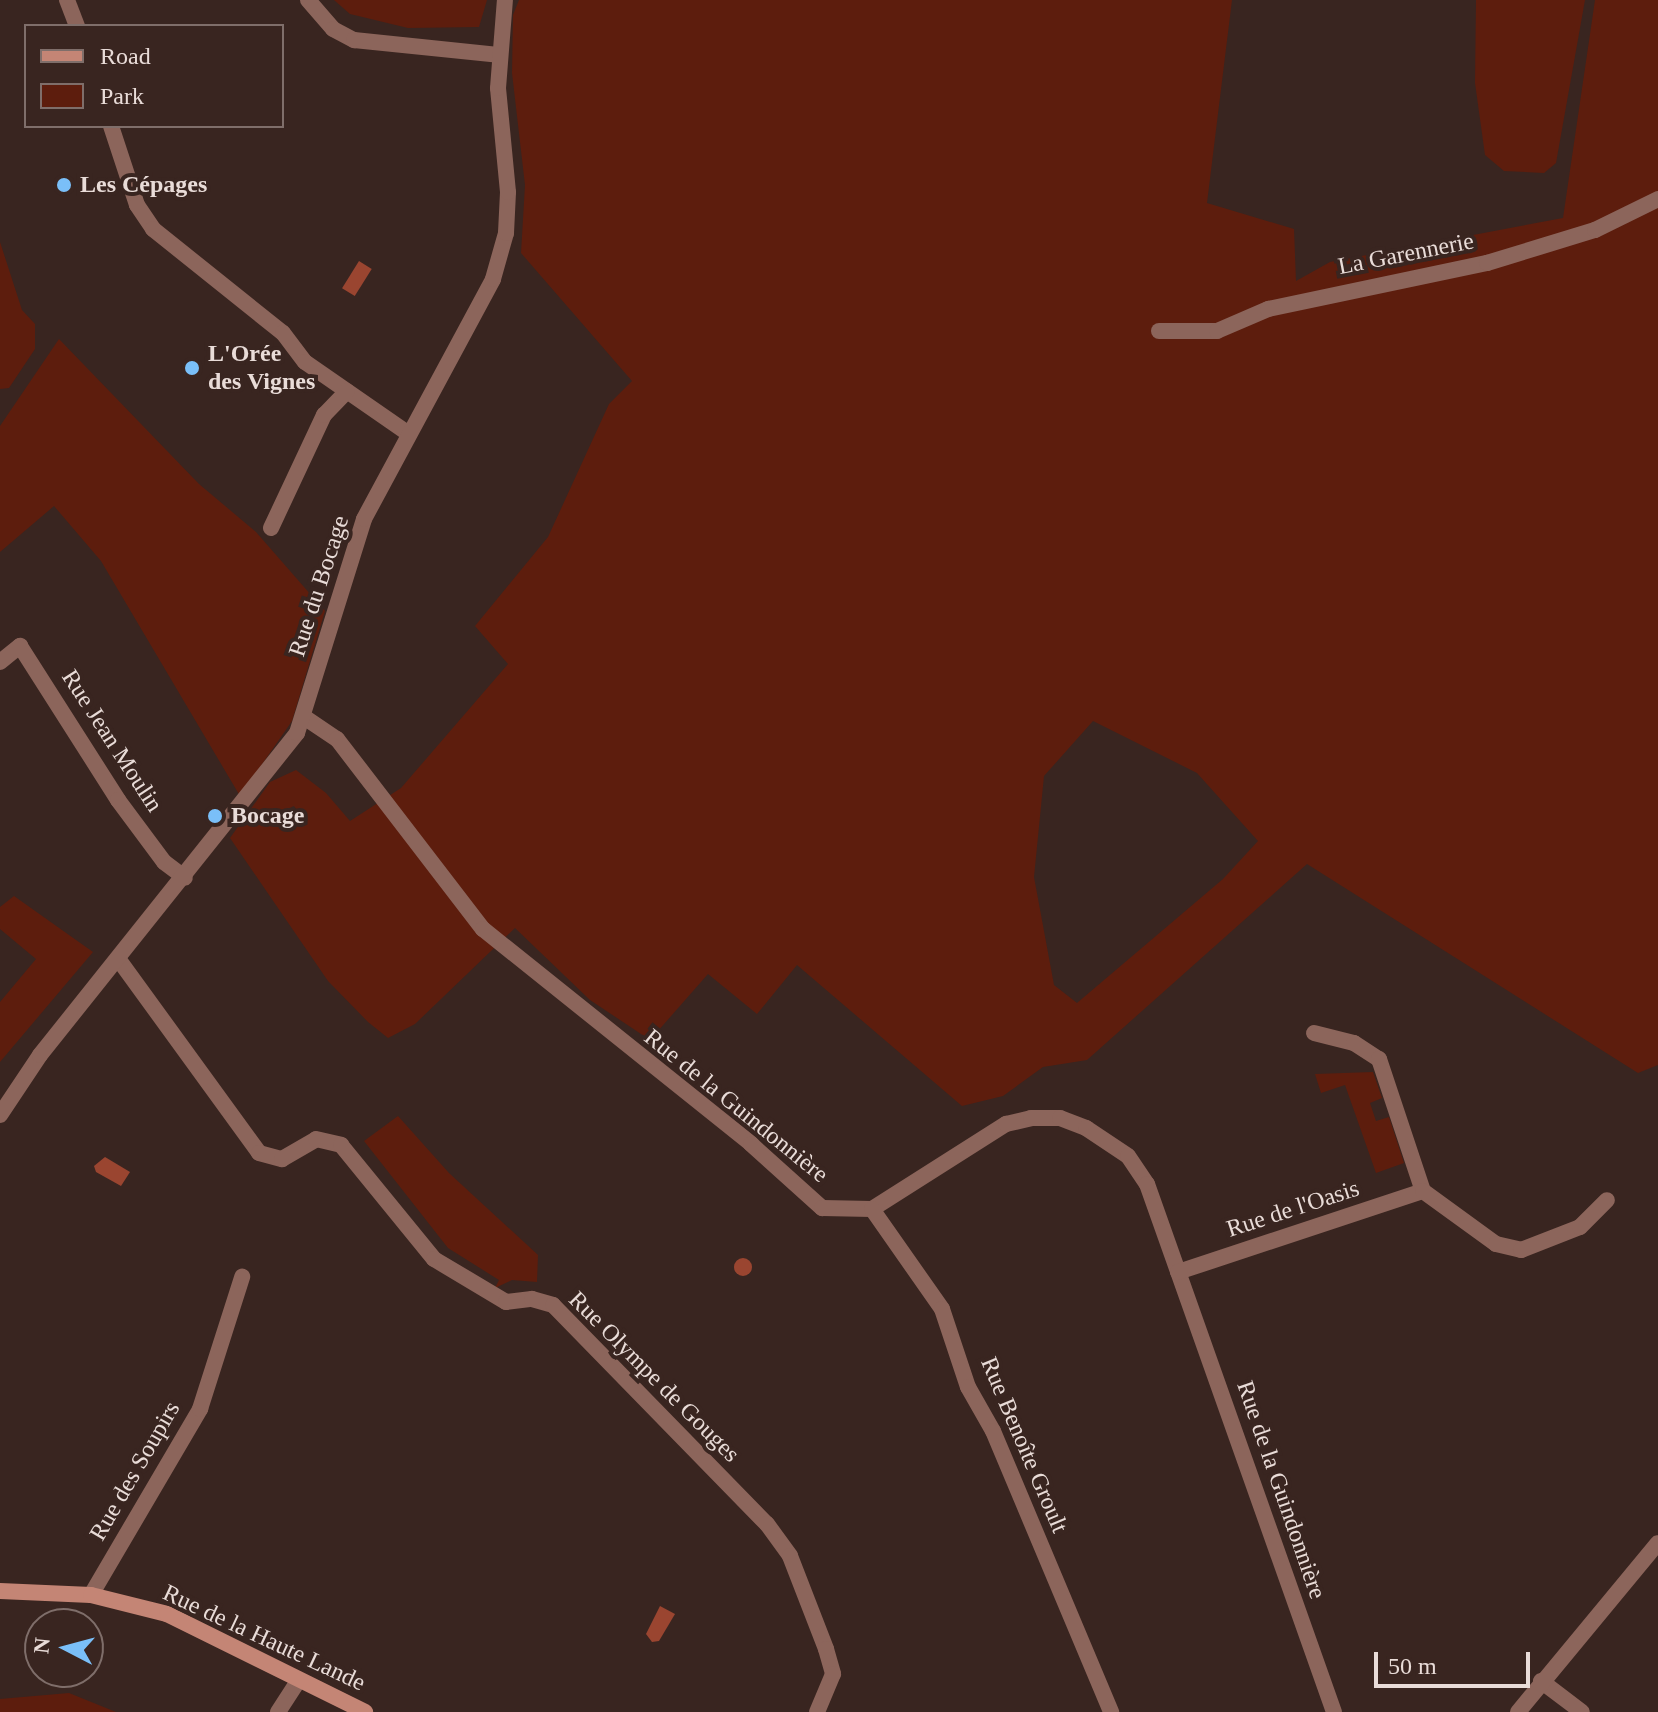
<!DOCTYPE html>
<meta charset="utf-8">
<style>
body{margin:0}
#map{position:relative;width:1658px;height:1712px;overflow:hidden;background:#392520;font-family:"Times New Roman",serif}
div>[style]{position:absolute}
.green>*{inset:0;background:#5d1d0d}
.water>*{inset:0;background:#9a4530;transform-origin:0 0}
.round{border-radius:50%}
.street>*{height:16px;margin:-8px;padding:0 8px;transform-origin:8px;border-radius:8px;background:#8c655b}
.secondary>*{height:16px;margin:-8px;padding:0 8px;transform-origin:8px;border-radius:8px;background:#c48575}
.dots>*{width:22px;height:22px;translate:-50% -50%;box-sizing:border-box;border:4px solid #392520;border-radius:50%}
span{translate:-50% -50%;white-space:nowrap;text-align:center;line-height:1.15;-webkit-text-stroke:8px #392520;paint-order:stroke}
.poi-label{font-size:24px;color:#e9dcd8;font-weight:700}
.left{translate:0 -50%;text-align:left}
.street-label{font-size:24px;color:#e9dcd8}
.legend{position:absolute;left:24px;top:24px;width:260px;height:104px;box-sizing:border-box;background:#392520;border:2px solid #7f6e6a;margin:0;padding:10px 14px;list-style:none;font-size:24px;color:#e9dcd8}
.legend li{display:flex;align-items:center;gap:16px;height:40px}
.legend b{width:40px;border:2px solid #7f6e6a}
.north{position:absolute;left:24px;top:1608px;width:80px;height:80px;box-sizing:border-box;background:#392520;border:2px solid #7f6e6a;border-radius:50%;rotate:276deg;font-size:22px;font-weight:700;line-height:32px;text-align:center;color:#e9dcd8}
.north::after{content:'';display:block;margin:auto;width:28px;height:36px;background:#7abff8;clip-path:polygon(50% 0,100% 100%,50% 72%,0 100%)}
.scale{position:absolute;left:1374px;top:1652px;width:156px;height:36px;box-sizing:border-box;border:4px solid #e9dcd8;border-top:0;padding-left:10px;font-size:24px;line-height:28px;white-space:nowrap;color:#e9dcd8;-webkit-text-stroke:6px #392520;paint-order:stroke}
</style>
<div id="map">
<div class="green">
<div style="clip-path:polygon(334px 0,487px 0,479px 27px,408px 28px,350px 14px)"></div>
<div style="clip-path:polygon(evenodd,519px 0,1232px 0,1207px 203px,1294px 229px,1296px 281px,1330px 262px,1563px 218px,1595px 0,1658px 0,1658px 1065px,1638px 1073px,1307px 864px,1087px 1060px,1043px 1067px,1003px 1096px,962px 1106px,797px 965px,757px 1014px,708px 974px,650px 1040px,590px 1000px,515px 928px,415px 1024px,388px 1038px,368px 1022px,328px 981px,230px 838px,270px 782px,296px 770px,326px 793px,350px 821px,401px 788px,508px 664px,475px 626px,548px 537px,609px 404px,632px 381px,521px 253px,525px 185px,512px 73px,513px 15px,519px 0,1093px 721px,1197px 773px,1258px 841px,1223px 879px,1077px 1003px,1054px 985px,1034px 877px,1044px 776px,1093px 721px)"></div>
<div style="clip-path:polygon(1476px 0,1585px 0,1556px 163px,1544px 173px,1504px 171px,1485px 155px,1475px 83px)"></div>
<div style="clip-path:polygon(0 242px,22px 310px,35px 324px,35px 349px,9px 388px,0 389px)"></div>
<div style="clip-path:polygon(59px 339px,199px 484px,256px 532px,325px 611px,292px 721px,240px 796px,101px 561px,54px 506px,0 552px,0 426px)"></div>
<div style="clip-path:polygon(14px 896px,93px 952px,0 1062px,0 1002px,36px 959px,0 929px,0 907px)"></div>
<div style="clip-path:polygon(1373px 1072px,1382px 1098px,1370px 1103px,1376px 1121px,1389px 1117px,1404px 1163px,1376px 1173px,1345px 1085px,1321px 1093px,1315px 1074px)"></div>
<div style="clip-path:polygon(398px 1116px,449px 1173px,538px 1255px,537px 1282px,512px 1280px,495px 1288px,499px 1280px,448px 1248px,364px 1141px)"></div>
<div style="clip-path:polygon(69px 1693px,116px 1712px,0 1712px,0 1699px)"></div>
</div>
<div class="water">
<div style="left:359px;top:261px;width:15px;height:32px;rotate:32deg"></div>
<div style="clip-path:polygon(105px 1157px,130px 1172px,121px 1186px,96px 1172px,94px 1166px)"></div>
<div class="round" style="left:734px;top:1258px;width:18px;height:18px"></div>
<div style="clip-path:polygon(660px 1606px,675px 1614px,659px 1641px,652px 1642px,646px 1634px)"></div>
</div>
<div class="street">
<div style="left:67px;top:0;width:28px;rotate:69deg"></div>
<div style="left:308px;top:0;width:38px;rotate:49deg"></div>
<div style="left:333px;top:29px;width:24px;rotate:28deg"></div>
<div style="left:354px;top:40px;width:145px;rotate:5.9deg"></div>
<div style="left:111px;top:126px;width:83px;rotate:71.8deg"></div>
<div style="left:137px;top:205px;width:29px;rotate:56deg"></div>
<div style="left:153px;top:229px;width:166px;rotate:38.7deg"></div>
<div style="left:283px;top:333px;width:36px;rotate:53deg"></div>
<div style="left:305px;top:362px;width:126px;rotate:34.7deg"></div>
<div style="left:1159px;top:331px;width:58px"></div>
<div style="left:1217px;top:331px;width:56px;rotate:-23.3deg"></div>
<div style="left:1268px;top:309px;width:224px;rotate:-11.9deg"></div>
<div style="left:1487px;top:263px;width:113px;rotate:-17deg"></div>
<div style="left:1595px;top:230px;width:70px;rotate:-26.2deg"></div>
<div style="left:271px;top:528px;width:125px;rotate:-64.9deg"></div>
<div style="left:324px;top:415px;width:33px;rotate:-46deg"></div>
<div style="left:0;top:662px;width:26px;rotate:-39deg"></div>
<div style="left:20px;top:646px;width:183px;rotate:57.5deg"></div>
<div style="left:118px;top:800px;width:77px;rotate:53.4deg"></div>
<div style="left:164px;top:862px;width:26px;rotate:37deg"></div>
<div style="left:304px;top:717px;width:40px;rotate:34deg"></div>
<div style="left:337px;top:739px;width:240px;rotate:52.5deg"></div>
<div style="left:483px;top:929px;width:344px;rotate:38.7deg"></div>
<div style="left:751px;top:1144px;width:96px;rotate:42deg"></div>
<div style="left:822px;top:1208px;width:50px;rotate:1.1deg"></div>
<div style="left:872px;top:1209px;width:159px;rotate:-32.4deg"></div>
<div style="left:1006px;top:1124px;width:26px;rotate:-13deg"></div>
<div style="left:1031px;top:1118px;width:29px"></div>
<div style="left:1060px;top:1118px;width:28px;rotate:21deg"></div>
<div style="left:1086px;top:1128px;width:50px;rotate:33.7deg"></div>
<div style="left:1128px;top:1156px;width:34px;rotate:56deg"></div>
<div style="left:1147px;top:1184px;width:560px;rotate:70.5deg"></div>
<div style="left:119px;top:960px;width:238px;rotate:54deg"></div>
<div style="left:259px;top:1153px;width:24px;rotate:15deg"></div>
<div style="left:282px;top:1159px;width:39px;rotate:-30deg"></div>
<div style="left:316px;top:1139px;width:26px;rotate:13deg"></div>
<div style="left:341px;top:1145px;width:147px;rotate:50.8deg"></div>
<div style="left:434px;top:1259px;width:84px;rotate:30.8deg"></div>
<div style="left:506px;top:1302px;width:26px;rotate:-7deg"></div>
<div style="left:532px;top:1299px;width:22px;rotate:16deg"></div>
<div style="left:553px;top:1305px;width:306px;rotate:45.7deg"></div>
<div style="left:767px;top:1524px;width:39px;rotate:54deg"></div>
<div style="left:790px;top:1556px;width:100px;rotate:68.8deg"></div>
<div style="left:826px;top:1649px;width:26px;rotate:74deg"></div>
<div style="left:833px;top:1674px;width:41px;rotate:112.8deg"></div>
<div style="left:1314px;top:1033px;width:41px;rotate:14deg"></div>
<div style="left:1354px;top:1043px;width:30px;rotate:33deg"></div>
<div style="left:1379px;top:1059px;width:139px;rotate:71.6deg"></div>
<div style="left:0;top:1115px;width:72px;rotate:-56.3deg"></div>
<div style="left:40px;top:1055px;width:412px;rotate:-51.4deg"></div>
<div style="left:297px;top:733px;width:224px;rotate:-72.6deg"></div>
<div style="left:364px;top:519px;width:272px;rotate:-61.7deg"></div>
<div style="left:493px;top:279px;width:48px;rotate:-74.2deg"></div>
<div style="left:506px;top:233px;width:41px;rotate:-87.2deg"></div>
<div style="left:508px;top:192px;width:104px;rotate:-95.5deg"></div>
<div style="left:498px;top:88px;width:88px;rotate:-85.5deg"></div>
<div style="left:872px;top:1209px;width:122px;rotate:55deg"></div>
<div style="left:942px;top:1309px;width:82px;rotate:71.6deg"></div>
<div style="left:968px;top:1387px;width:51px;rotate:60.4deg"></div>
<div style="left:993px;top:1431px;width:305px;rotate:67.2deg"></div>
<div style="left:1178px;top:1272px;width:258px;rotate:-18.3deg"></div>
<div style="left:1423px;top:1191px;width:90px;rotate:36deg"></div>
<div style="left:1496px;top:1244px;width:26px;rotate:13deg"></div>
<div style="left:1521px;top:1250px;width:63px;rotate:-21.3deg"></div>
<div style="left:1580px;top:1227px;width:38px;rotate:-45deg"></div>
<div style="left:91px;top:1595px;width:216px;rotate:-59.6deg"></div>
<div style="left:200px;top:1409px;width:139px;rotate:-72.3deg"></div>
<div style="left:1541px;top:1681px;width:51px;rotate:37.1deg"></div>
<div style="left:278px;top:1712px;width:38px;rotate:-57deg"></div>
<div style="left:1518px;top:1712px;width:219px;rotate:-50.4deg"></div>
</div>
<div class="secondary">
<div style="left:0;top:1591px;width:91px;rotate:2.5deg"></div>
<div style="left:91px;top:1595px;width:78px;rotate:14deg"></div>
<div style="left:167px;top:1614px;width:221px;rotate:26.3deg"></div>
</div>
<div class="dots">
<div style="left:64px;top:185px;background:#7abff8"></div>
<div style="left:192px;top:368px;background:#7abff8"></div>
<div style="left:215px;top:816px;background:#7abff8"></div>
</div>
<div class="poi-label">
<span class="left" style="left:80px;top:185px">Les Cépages</span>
<span class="left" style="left:208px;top:368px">L'Orée<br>des Vignes</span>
<span class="left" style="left:231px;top:816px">Bocage</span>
</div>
<div class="street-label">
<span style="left:1406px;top:254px;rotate:-11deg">La Garennerie</span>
<span style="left:319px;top:586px;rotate:-72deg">Rue du Bocage</span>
<span style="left:112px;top:741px;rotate:57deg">Rue Jean Moulin</span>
<span style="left:736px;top:1106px;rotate:39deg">Rue de la Guindonnière</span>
<span style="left:1293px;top:1209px;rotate:-18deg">Rue de l'Oasis</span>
<span style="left:654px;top:1377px;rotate:45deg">Rue Olympe de Gouges</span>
<span style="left:1024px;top:1445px;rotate:67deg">Rue Benoîte Groult</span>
<span style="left:135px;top:1471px;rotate:-60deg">Rue des Soupirs</span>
<span style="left:1281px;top:1490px;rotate:71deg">Rue de la Guindonnière</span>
<span style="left:264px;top:1638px;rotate:25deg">Rue de la Haute Lande</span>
</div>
<ul class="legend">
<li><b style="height:10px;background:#c48575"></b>Road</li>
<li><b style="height:22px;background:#5d1d0d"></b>Park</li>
</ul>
<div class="north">N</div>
<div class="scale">50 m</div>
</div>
